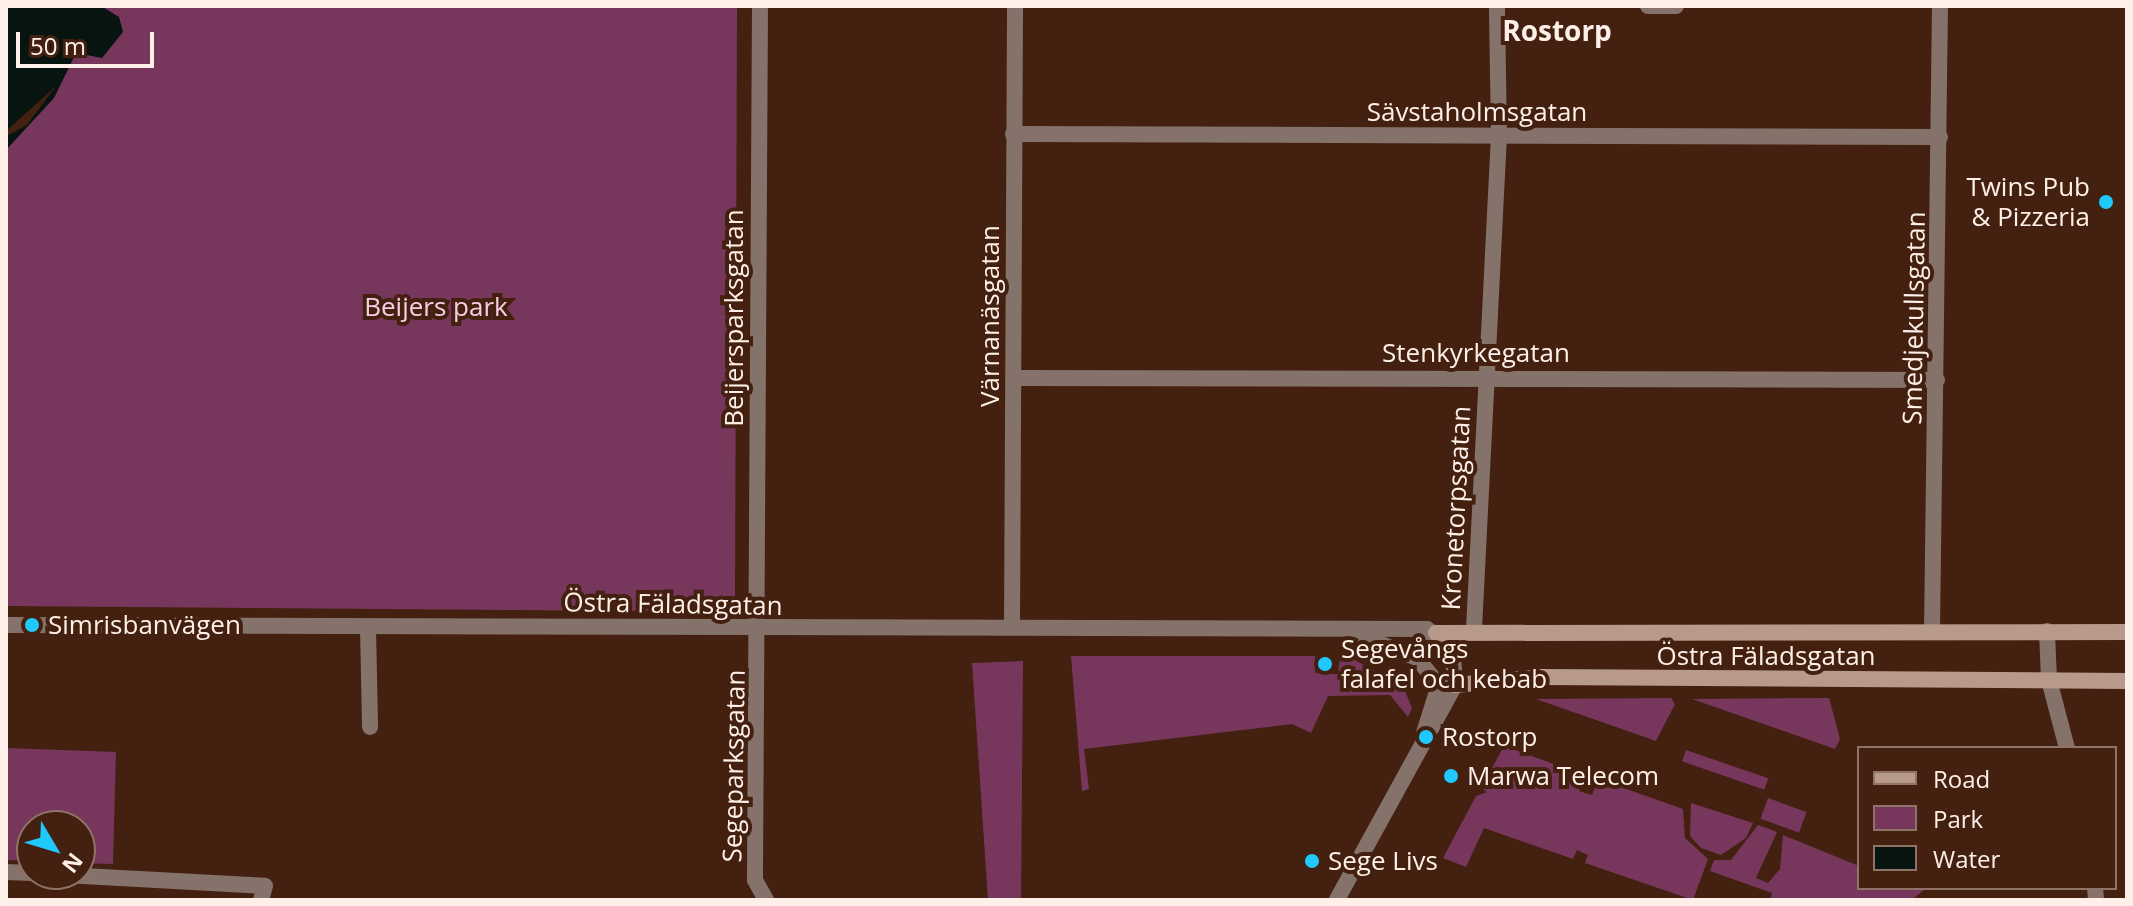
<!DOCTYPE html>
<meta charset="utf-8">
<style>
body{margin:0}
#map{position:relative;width:2133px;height:906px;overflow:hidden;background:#43200f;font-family:"Open Sans",sans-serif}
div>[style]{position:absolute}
.green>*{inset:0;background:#77375d;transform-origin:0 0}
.water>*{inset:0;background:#07140f}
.pier>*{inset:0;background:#43200f}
.street>*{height:16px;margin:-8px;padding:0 8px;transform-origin:8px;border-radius:8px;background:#85726a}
.secondary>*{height:16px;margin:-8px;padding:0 8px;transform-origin:8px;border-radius:8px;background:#b89a8d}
.dots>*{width:22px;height:22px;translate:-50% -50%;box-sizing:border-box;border:4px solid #43200f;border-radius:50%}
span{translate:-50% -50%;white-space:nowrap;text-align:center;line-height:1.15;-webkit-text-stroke:8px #43200f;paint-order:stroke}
.street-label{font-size:26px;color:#fef0e9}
.poi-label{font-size:26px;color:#fef0e9}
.right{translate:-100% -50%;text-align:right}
.left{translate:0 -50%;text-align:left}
.park-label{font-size:26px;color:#f8cde4}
.neighbourhood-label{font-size:28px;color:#fef0e9;font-weight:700}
.frame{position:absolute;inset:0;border:8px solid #fef0e9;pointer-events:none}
.legend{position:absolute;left:1857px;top:746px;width:260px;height:144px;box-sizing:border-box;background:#43200f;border:2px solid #8e7366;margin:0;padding:10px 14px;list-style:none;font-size:24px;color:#fef0e9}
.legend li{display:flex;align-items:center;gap:16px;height:40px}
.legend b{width:40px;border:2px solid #8e7366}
.north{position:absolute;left:16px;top:810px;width:80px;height:80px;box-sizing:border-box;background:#43200f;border:2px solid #8e7366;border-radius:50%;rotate:128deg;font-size:22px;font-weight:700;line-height:32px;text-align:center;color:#fef0e9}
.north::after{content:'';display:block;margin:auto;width:28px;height:36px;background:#20c9fd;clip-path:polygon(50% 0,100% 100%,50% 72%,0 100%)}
.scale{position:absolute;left:16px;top:32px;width:138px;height:36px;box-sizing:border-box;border:4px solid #fef0e9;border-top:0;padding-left:10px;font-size:24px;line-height:28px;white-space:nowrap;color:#fef0e9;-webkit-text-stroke:6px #43200f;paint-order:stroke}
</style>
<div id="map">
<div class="green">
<div style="clip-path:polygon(6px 6px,737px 6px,735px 596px,709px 609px,631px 611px,6px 606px)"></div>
<div style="clip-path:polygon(1071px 656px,1315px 656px,1315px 673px,1338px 674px,1340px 657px,1349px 657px,1403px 686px,1412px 708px,1408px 717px,1390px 695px,1328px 696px,1311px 733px,1292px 724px,1084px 749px,1089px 789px,1082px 791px)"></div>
<div style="clip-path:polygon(1023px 661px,1021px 900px,988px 900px,972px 663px)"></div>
<div style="clip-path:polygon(1671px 698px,1675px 704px,1656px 741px,1536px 699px)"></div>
<div style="clip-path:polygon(1829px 698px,1840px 739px,1835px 749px,1692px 699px)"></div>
<div style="clip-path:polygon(1504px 746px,1584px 775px,1579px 791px,1592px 795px,1598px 779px,1683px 809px,1685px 838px,1708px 859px,1693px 900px,1585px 863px,1588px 855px,1577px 850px,1573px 859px,1484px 828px,1466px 867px,1443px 858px,1476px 796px,1487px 792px,1481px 788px)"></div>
<div style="clip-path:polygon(6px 748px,116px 752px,113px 864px,80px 863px,80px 826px,32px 826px,32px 861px,6px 860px)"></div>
<div style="left:1686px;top:750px;width:87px;height:12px;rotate:19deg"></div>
<div style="left:1768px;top:798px;width:41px;height:22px;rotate:20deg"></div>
<div style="clip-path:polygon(1691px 803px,1753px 823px,1746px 838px,1721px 855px,1701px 848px,1690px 836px)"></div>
<div style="clip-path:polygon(1758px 825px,1777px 832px,1756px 878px,1768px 883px,1780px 869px,1783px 835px,1859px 866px,1859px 888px,1925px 889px,1912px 900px,1770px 900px,1772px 893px,1710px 871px,1714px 860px,1731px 860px)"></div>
</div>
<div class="water">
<div style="clip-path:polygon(6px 6px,101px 6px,119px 17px,123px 32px,102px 58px,76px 53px,54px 98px,6px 150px)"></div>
</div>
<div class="pier">
<div style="clip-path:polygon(56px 86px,27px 125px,7px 136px,6px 131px)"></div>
</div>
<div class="street">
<div style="left:760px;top:6px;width:874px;rotate:90.33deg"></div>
<div style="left:755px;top:880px;width:23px;rotate:61deg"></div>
<div style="left:1648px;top:6px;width:28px"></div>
<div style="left:1013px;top:134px;width:927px;rotate:0.19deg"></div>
<div style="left:1015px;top:378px;width:922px;rotate:0.12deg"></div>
<div style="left:6px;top:625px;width:1421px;rotate:0.16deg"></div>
<div style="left:1427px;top:629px;width:31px;rotate:36deg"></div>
<div style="left:1452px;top:647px;width:38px;rotate:85deg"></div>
<div style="left:1455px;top:685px;width:245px;rotate:118.8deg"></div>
<div style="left:1012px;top:627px;width:621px;rotate:-89.72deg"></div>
<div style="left:368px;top:628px;width:99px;rotate:88.8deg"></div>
<div style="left:1474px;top:629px;width:493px;rotate:-87.1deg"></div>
<div style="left:1499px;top:137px;width:131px;rotate:-90.9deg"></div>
<div style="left:1932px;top:631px;width:625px;rotate:-89.27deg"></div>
<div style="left:2047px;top:631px;width:49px;rotate:87.7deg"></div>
<div style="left:2049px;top:680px;width:70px;rotate:75.2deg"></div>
<div style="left:1352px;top:633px;width:70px;rotate:21deg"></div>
<div style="left:1417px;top:658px;width:35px;rotate:51deg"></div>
<div style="left:1439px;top:685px;width:16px"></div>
<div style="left:1420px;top:659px;width:31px;rotate:-58deg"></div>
<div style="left:1424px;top:733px;width:50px;rotate:-72.6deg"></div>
<div style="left:6px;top:872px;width:26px;rotate:2deg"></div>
<div style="left:46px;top:874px;width:219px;rotate:3.1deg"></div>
<div style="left:265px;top:886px;width:15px;rotate:106deg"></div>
<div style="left:2095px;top:888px;width:12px;rotate:85deg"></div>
</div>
<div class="secondary">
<div style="left:1436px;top:633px;width:691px;rotate:-0.08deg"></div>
<div style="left:1455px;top:685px;width:87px;rotate:-5.3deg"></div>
<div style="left:1542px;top:677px;width:585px;rotate:0.39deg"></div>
</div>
<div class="dots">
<div style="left:2106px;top:202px;background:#20c9fd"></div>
<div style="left:32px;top:625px;background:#20c9fd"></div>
<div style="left:1325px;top:664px;background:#20c9fd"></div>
<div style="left:1426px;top:737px;background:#20c9fd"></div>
<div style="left:1451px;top:776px;background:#20c9fd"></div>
<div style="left:1312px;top:861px;background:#20c9fd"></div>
</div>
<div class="street-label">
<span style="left:1477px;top:112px">Sävstaholmsgatan</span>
<span style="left:990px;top:316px;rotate:-90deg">Värnanäsgatan</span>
<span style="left:734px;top:318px;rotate:-90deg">Beijersparksgatan</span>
<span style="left:1914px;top:318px;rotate:-89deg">Smedjekullsgatan</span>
<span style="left:1476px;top:353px">Stenkyrkegatan</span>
<span style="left:1456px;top:508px;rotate:-87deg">Kronetorpsgatan</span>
<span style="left:673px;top:604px;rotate:1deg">Östra Fäladsgatan</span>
<span style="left:1766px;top:656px">Östra Fäladsgatan</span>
<span style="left:734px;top:766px;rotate:-89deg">Segeparksgatan</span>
</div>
<div class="poi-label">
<span class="right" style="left:2090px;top:202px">Twins Pub<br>&amp; Pizzeria</span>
<span class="left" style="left:48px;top:625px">Simrisbanvägen</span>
<span class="left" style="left:1341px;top:664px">Segevångs<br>falafel och kebab</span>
<span class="left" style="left:1442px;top:737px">Rostorp</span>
<span class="left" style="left:1467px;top:776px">Marwa Telecom</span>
<span class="left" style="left:1328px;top:861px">Sege Livs</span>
</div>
<div class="park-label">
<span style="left:436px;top:307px">Beijers park</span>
</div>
<div class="neighbourhood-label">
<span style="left:1557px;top:30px">Rostorp</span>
</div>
<div class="frame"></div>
<ul class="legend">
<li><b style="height:10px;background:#b89a8d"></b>Road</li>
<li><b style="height:22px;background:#77375d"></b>Park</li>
<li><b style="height:22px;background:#07140f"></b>Water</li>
</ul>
<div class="north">N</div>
<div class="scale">50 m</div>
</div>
